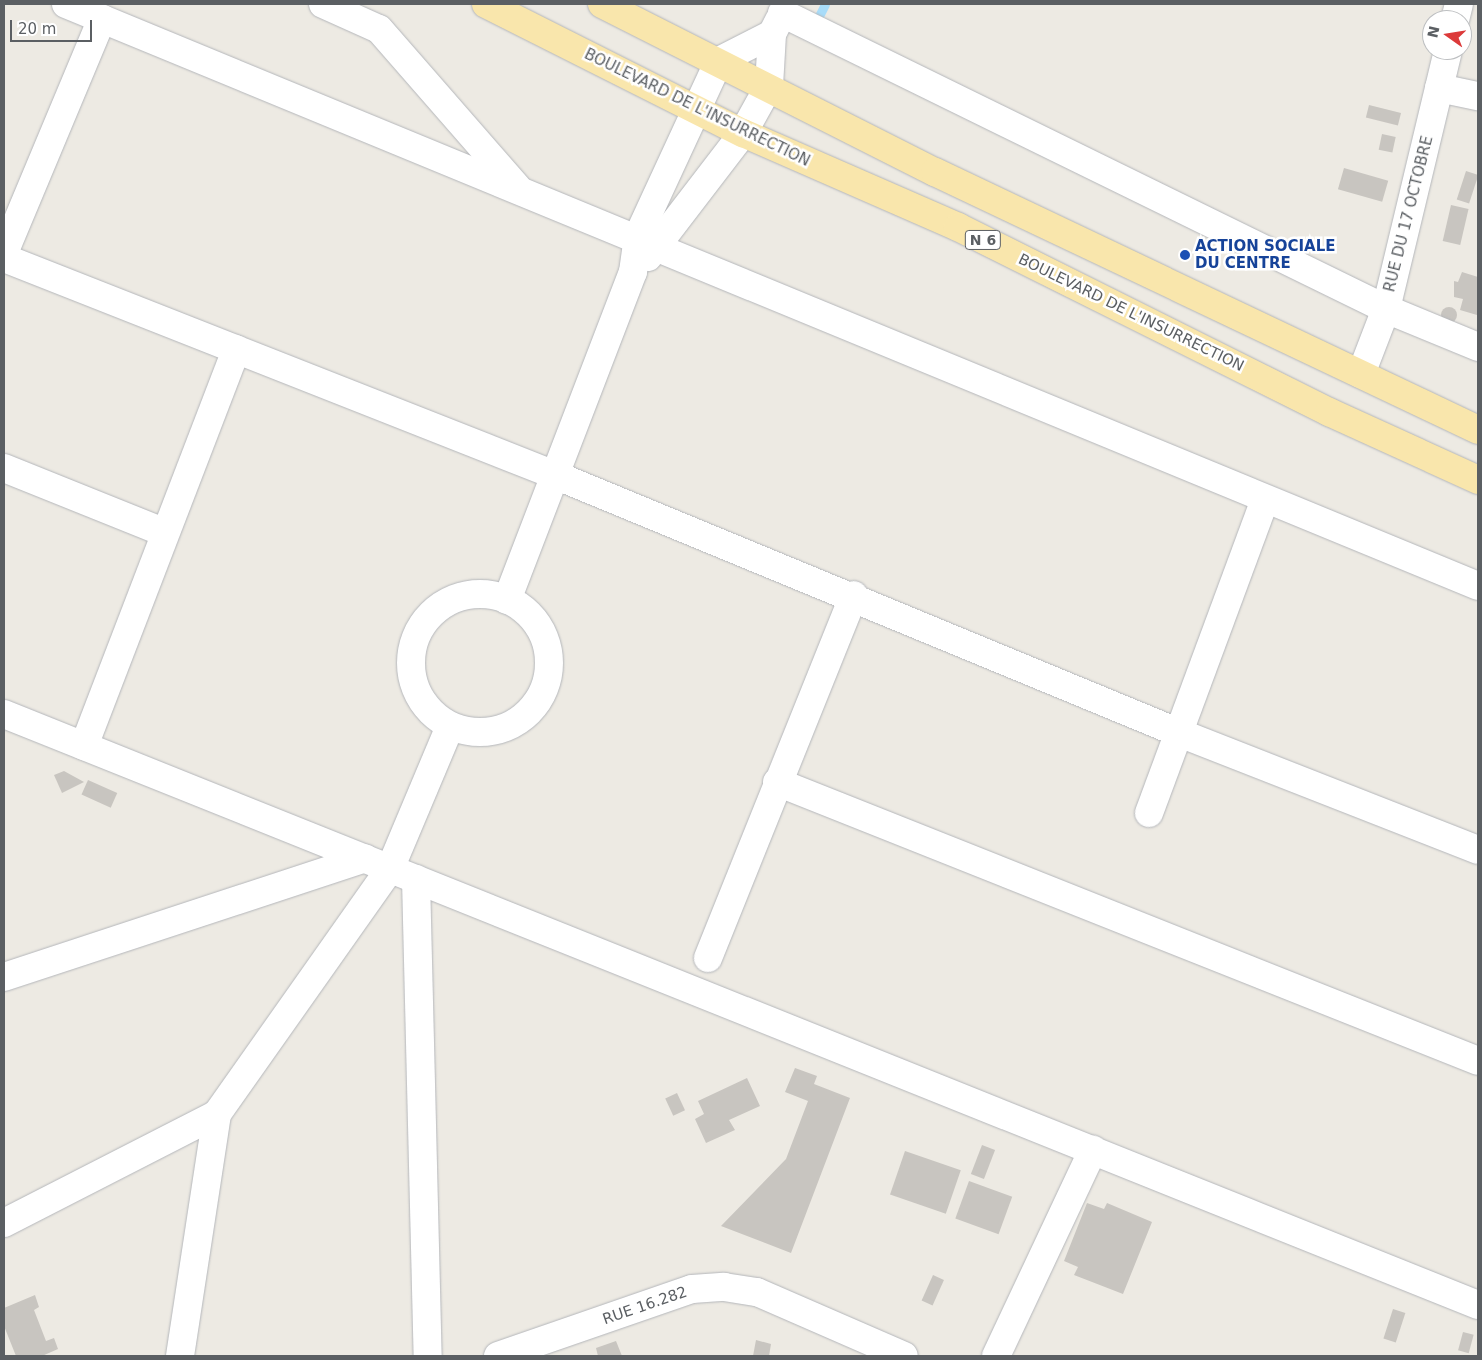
<!DOCTYPE html>
<style>
body{margin:0}
#map{position:relative;width:1482px;height:1360px;overflow:hidden;background:#edeae3;font-family:"DejaVu Sans",sans-serif}
div>[style]{position:absolute}
.stream>*{height:9px;margin:-4.5px;padding:0 4.5px;transform-origin:4.5px;border-radius:4.5px;background:#a8dcf9}
.building>*{inset:0;background:#c8c5c0;transform-origin:0 0}
.round{border-radius:50%}
.roads{filter:drop-shadow(0 0 1px #b4b6ba) drop-shadow(0 0 1px #b4b6ba)}
.minor>*{height:28px;margin:-14px;padding:0 14px;transform-origin:14px;border-radius:14px;background:#fff}
.minor>.ring{margin:-14px;padding:0;box-sizing:content-box;background:none;border:28px solid #fff;border-radius:50%}
.major>*{height:28px;margin:-14px;padding:0 14px;transform-origin:14px;border-radius:14px;background:#f9e6ac}
.dots>*{width:14px;height:14px;translate:-50% -50%;box-sizing:border-box;border:2px solid #fff;border-radius:50%}
span{translate:-50% -50%;white-space:nowrap;text-align:center;line-height:1.15;-webkit-text-stroke:5px #fff;paint-order:stroke}
.shield-label span{padding:1px 4px;background:#fff;border:1px solid;border-radius:4px;-webkit-text-stroke-width:0}
.shield-label{font-size:14px;color:#5b5f63;font-weight:700}
.street-label{font-size:15px;color:#5b5f63}
.transit-label{font-size:15px;color:#164399;font-weight:700}
.left{translate:0 -50%;text-align:left}
.frame{position:absolute;inset:0;border:5px solid #5b5f63;pointer-events:none}
.north{position:absolute;left:1422px;top:10px;width:50px;height:50px;box-sizing:border-box;background:#fff;border:1px solid #bdbfc1;border-radius:50%;rotate:283deg;font-size:14px;font-weight:700;line-height:20px;text-align:center;color:#5b5f63}
.north::after{content:'';display:block;margin:auto;width:18px;height:22px;background:#dc3a3a;clip-path:polygon(50% 0,100% 100%,50% 72%,0 100%)}
.scale{position:absolute;left:10px;top:20px;width:82px;height:22px;box-sizing:border-box;border:2px solid #5b5f63;border-top:0;padding-left:6px;font-size:15px;line-height:18px;white-space:nowrap;color:#5b5f63;-webkit-text-stroke:4px #fff;paint-order:stroke}
</style>
<div id="map">
<div class="stream">
<div style="left:819px;top:16px;width:13px;rotate:-63deg"></div>
</div>
<div class="building">
<div style="left:1369px;top:105px;width:33px;height:13px;rotate:14deg"></div>
<div style="left:1382px;top:134px;width:14px;height:16px;rotate:12deg"></div>
<div style="left:1344px;top:168px;width:46px;height:22px;rotate:16deg"></div>
<div style="left:1466px;top:171px;width:13px;height:30px;rotate:18deg"></div>
<div style="left:1451px;top:205px;width:18px;height:37px;rotate:13deg"></div>
<div style="clip-path:polygon(1462px 272px,1478px 277px,1477px 315px,1460px 310px,1463px 299px,1454px 297px,1454px 281px,1458px 282px)"></div>
<div class="round" style="left:1441px;top:307px;width:16px;height:16px"></div>
<div style="clip-path:polygon(64px 771px,84px 782px,62px 793px,54px 775px)"></div>
<div style="left:88px;top:780px;width:32px;height:16px;rotate:24deg"></div>
<div style="clip-path:polygon(795px 1068px,817px 1076px,814px 1084px,850px 1098px,791px 1253px,721px 1226px,786px 1159px,808px 1101px,785px 1092px)"></div>
<div style="clip-path:polygon(747px 1078px,760px 1106px,729px 1120px,735px 1130px,706px 1143px,695px 1119px,704px 1114px,698px 1101px)"></div>
<div style="left:677px;top:1093px;width:19px;height:13px;rotate:65deg"></div>
<div style="left:982px;top:1145px;width:14px;height:31px;rotate:21deg"></div>
<div style="left:905px;top:1151px;width:59px;height:46px;rotate:19deg"></div>
<div style="left:969px;top:1181px;width:46px;height:40px;rotate:20deg"></div>
<div style="clip-path:polygon(1087px 1203px,1104px 1209px,1107px 1203px,1152px 1222px,1123px 1294px,1074px 1275px,1078px 1267px,1064px 1261px)"></div>
<div style="left:933px;top:1275px;width:12px;height:28px;rotate:24deg"></div>
<div style="clip-path:polygon(35px 1295px,39px 1307px,34px 1310px,46px 1341px,54px 1338px,58px 1349px,42px 1356px,16px 1356px,4px 1326px,4px 1308px)"></div>
<div style="left:1393px;top:1309px;width:13px;height:31px;rotate:18deg"></div>
<div style="left:1463px;top:1332px;width:11px;height:19px;rotate:15deg"></div>
<div style="clip-path:polygon(756px 1340px,771px 1344px,769px 1356px,753px 1356px)"></div>
<div style="clip-path:polygon(616px 1341px,622px 1356px,598px 1356px,596px 1348px)"></div>
</div>
<div class="roads">
<div class="minor">
<div style="left:66px;top:4px;width:1527px;rotate:22.4deg"></div>
<div style="left:323px;top:4px;width:61px;rotate:24.1deg"></div>
<div style="left:379px;top:29px;width:210px;rotate:48.9deg"></div>
<div style="left:782px;top:13px;width:673px;rotate:26.11deg"></div>
<div style="left:1386px;top:309px;width:100px;rotate:22.4deg"></div>
<div style="left:1455px;top:20px;width:16px;rotate:-76deg"></div>
<div style="left:1439px;top:88px;width:40px;rotate:12deg"></div>
<div style="left:4px;top:253px;width:254px;rotate:-67.3deg"></div>
<div style="left:648px;top:257px;width:156px;rotate:-52.5deg"></div>
<div style="left:743px;top:133px;width:54px;rotate:-61deg"></div>
<div style="left:769px;top:86px;width:52px;rotate:-86.7deg"></div>
<div style="left:772px;top:34px;width:16px;rotate:-63deg"></div>
<div style="left:4px;top:258px;width:592px;rotate:21.5deg"></div>
<div style="left:555px;top:475px;width:673px;rotate:22.45deg"></div>
<div style="left:1177px;top:732px;width:323px;rotate:21.4deg"></div>
<div style="left:1361px;top:374px;width:70px;rotate:-69deg"></div>
<div style="left:1386px;top:309px;width:266px;rotate:-76.5deg"></div>
<div style="left:4px;top:468px;width:171px;rotate:21.9deg"></div>
<div class="ring" style="left:411px;top:594px;width:110px;height:110px"></div>
<div style="left:507px;top:600px;width:351px;rotate:-69deg"></div>
<div style="left:633px;top:272px;width:36px;rotate:-82deg"></div>
<div style="left:638px;top:236px;width:193px;rotate:-65.2deg"></div>
<div style="left:719px;top:61px;width:59px;rotate:-27deg"></div>
<div style="left:4px;top:714px;width:1588px;rotate:21.85deg"></div>
<div style="left:84px;top:746px;width:425px;rotate:-69deg"></div>
<div style="left:777px;top:782px;width:754px;rotate:21.7deg"></div>
<div style="left:1149px;top:813px;width:334px;rotate:-69.7deg"></div>
<div style="left:416px;top:879px;width:477px;rotate:88.6deg"></div>
<div style="left:708px;top:958px;width:391px;rotate:-68.1deg"></div>
<div style="left:4px;top:977px;width:380px;rotate:-18.2deg"></div>
<div style="left:4px;top:1223px;width:239px;rotate:-27.1deg"></div>
<div style="left:180px;top:1356px;width:245px;rotate:-81.3deg"></div>
<div style="left:217px;top:1114px;width:300px;rotate:-54.8deg"></div>
<div style="left:390px;top:869px;width:155px;rotate:-67.2deg"></div>
<div style="left:498px;top:1356px;width:205px;rotate:-19.1deg"></div>
<div style="left:692px;top:1289px;width:32px;rotate:-4deg"></div>
<div style="left:724px;top:1287px;width:33px;rotate:9deg"></div>
<div style="left:757px;top:1292px;width:160px;rotate:23.5deg"></div>
<div style="left:996px;top:1356px;width:228px;rotate:-64.8deg"></div>
</div>
<div class="major">
<div style="left:486px;top:4px;width:288px;rotate:26.7deg"></div>
<div style="left:743px;top:133px;width:235px;rotate:23.6deg"></div>
<div style="left:958px;top:227px;width:415px;rotate:26.5deg"></div>
<div style="left:1329px;top:412px;width:164px;rotate:24.5deg"></div>
<div style="left:602px;top:4px;width:373px;rotate:26.8deg"></div>
<div style="left:935px;top:172px;width:601px;rotate:25.41deg"></div>
</div>
</div>
<div class="dots">
<div style="left:1185px;top:255px;background:#1a4fb4"></div>
</div>
<div class="shield-label">
<span style="left:983px;top:240px">N 6</span>
</div>
<div class="street-label">
<span style="left:697px;top:108px;rotate:26deg">BOULEVARD DE L'INSURRECTION</span>
<span style="left:1409px;top:214px;rotate:-76deg">RUE DU 17 OCTOBRE</span>
<span style="left:1131px;top:313px;rotate:26deg">BOULEVARD DE L'INSURRECTION</span>
<span style="left:645px;top:1306px;rotate:-19deg">RUE 16.282</span>
</div>
<div class="transit-label">
<span class="left" style="left:1195px;top:255px">ACTION SOCIALE<br>DU CENTRE</span>
</div>
<div class="frame"></div>
<div class="north">N</div>
<div class="scale">20 m</div>
</div>
